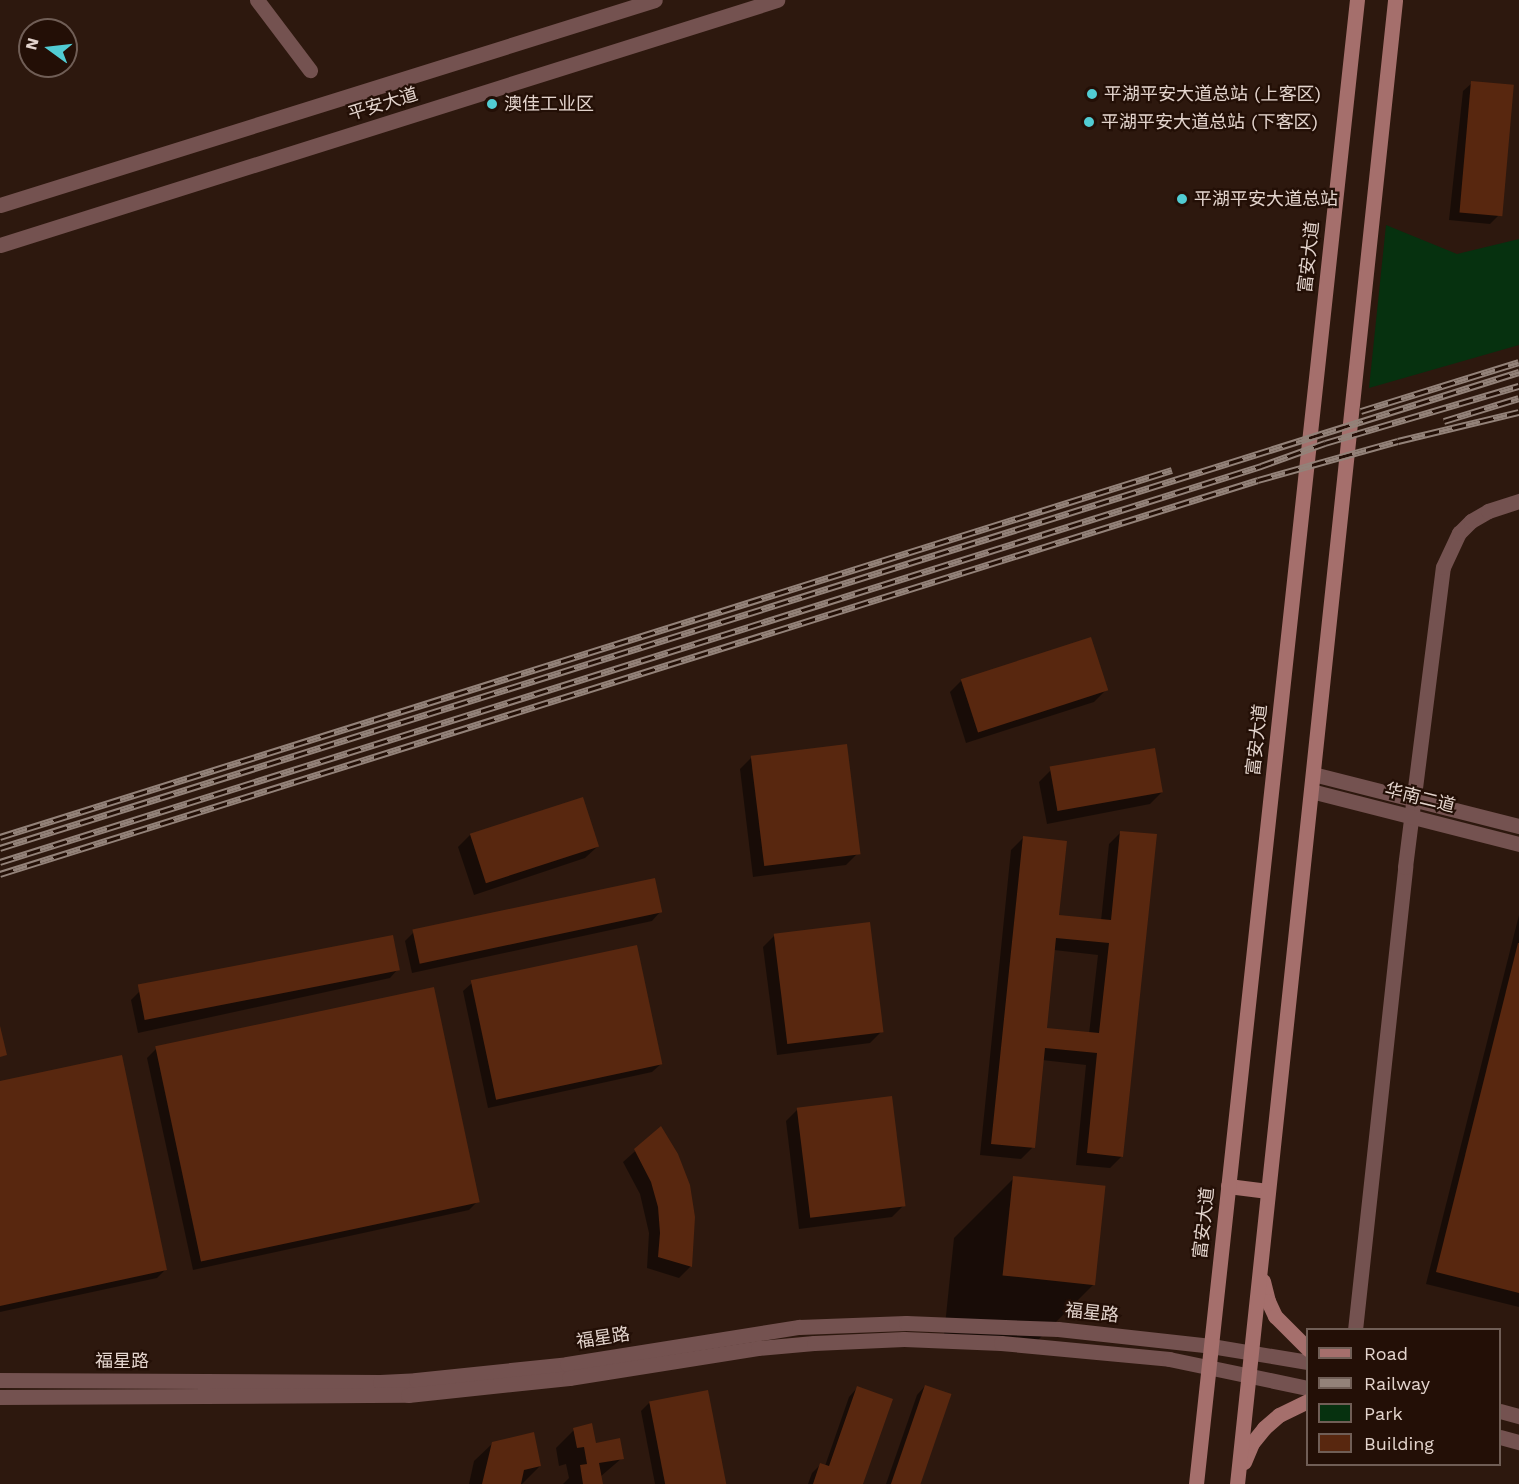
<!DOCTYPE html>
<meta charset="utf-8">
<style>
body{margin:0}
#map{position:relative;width:1519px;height:1484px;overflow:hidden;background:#2d180e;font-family:"Work Sans","Noto Sans SC",sans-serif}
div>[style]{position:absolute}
.green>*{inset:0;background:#06310f}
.shadow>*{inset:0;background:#0007}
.building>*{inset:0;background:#58270f;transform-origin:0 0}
.minor>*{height:15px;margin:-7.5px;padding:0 7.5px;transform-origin:7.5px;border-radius:7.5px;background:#745250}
.tertiary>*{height:15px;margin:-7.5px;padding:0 7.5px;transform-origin:7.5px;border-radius:7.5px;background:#745250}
.secondary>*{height:15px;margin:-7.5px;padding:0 7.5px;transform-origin:7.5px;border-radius:7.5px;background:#a56f6c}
.rail>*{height:7px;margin-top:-3.5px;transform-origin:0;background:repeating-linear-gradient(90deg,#230f06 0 14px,#938279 0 28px);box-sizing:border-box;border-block:2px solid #938279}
.dots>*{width:16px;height:16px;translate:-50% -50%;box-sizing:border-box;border:3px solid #230f06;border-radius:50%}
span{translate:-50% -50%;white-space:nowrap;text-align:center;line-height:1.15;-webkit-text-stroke:4.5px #230f06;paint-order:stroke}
.poi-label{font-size:18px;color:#e3d4cd}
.left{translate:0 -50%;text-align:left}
.street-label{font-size:18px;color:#e3d4cd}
.legend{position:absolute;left:1306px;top:1328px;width:195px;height:138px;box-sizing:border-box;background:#230f06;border:2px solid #705e56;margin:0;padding:8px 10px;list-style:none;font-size:18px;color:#e3d4cd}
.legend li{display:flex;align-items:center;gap:12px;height:30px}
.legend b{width:30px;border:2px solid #705e56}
.north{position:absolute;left:18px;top:18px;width:60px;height:60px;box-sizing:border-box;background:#230f06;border:2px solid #705e56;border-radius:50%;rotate:285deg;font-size:16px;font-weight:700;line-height:24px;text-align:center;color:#e3d4cd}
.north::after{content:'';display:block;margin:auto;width:21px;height:27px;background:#51ccd3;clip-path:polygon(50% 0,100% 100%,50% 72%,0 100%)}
</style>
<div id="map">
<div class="green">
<div style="clip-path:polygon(1386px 225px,1457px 254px,1519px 239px,1519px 345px,1369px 388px)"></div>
</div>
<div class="shadow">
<div style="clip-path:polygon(1472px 83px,1499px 215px,1490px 224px,1449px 220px,1463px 91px)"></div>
<div style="clip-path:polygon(962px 680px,1106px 690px,1094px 702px,966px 743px,950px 692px)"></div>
<div style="clip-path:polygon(752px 757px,858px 853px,846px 865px,753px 877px,740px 769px)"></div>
<div style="clip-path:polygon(1051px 770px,1162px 792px,1150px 804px,1047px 824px,1039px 782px)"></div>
<div style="clip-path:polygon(582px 799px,597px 847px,585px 858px,474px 895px,458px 847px,470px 835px)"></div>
<div style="clip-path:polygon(evenodd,1121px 832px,1122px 1156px,1110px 1168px,1076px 1165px,1086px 1065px,1042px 1060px,1033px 1147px,1021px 1159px,980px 1155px,1011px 850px,1023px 838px,1057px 916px,1101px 921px,1109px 844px,1121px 832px,1054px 950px,1098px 955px,1089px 1034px,1046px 1029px,1054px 950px)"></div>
<div style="clip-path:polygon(660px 912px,652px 921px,412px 973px,405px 941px,414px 932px)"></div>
<div style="clip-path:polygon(1519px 915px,1519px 1307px,1426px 1284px)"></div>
<div style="clip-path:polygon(775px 935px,882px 1031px,870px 1043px,777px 1055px,763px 947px)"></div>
<div style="clip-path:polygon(398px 969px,390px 978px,138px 1033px,131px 1000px,140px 991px)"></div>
<div style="clip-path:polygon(472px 983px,661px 1064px,652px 1072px,488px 1108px,463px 991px)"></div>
<div style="clip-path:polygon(156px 1049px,478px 1201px,469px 1210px,193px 1270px,147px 1058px)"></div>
<div style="clip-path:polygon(0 1083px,166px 1269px,157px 1278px,0 1312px)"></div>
<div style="clip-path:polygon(798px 1109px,904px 1205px,892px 1217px,799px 1229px,786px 1121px)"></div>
<div style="clip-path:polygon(661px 1128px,691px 1266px,679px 1278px,647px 1268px,649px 1233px,640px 1194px,623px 1162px)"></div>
<div style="clip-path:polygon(1014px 1178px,1093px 1285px,1034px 1344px,944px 1335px,954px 1238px)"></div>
<div style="clip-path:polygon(925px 1386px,918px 1484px,886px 1484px,917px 1395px)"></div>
<div style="clip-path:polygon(857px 1388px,861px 1484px,808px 1484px,812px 1473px,821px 1464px,825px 1466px,849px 1397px)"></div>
<div style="clip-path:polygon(650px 1402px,724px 1484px,655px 1484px,641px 1411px)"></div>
<div style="clip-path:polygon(574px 1430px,594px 1445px,622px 1458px,600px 1477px,602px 1484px,563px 1484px,569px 1478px,566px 1464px,559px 1466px,556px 1448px)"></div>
<div style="clip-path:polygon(493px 1443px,540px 1466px,522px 1484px,469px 1484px,474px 1461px)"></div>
</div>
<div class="building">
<div style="left:1471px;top:81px;width:43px;height:132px;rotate:5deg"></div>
<div style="left:1091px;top:637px;width:56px;height:137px;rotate:72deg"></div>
<div style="left:847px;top:744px;width:111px;height:97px;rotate:83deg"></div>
<div style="left:1155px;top:748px;width:45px;height:107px;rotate:80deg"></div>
<div style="left:583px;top:797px;width:52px;height:119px;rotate:72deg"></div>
<div style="clip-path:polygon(evenodd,1120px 831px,1157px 834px,1123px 1157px,1087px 1153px,1097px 1053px,1045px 1048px,1035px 1148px,991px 1144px,1023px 836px,1067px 841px,1059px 915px,1111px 920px,1120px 831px,1056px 938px,1109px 943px,1099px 1033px,1047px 1028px,1056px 938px)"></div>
<div style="left:655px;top:878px;width:35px;height:248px;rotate:78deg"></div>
<div style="left:870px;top:922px;width:111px;height:97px;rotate:83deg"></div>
<div style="left:393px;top:935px;width:36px;height:260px;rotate:79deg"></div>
<div style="clip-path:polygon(1518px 943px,1519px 943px,1519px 1293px,1436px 1272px)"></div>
<div style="left:637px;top:945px;width:122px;height:170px;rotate:78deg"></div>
<div style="left:434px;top:987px;width:220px;height:285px;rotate:78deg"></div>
<div style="clip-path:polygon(0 1026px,7px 1055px,0 1057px)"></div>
<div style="clip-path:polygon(122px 1055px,167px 1270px,0 1306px,0 1081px)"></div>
<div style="left:892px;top:1096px;width:111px;height:96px;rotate:83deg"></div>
<div style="clip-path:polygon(661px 1126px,678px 1154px,690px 1185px,695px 1217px,692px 1267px,658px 1257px,660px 1233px,658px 1207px,651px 1182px,634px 1149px)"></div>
<div style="left:1013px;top:1176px;width:93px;height:100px;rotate:6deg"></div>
<div style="left:925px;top:1385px;width:28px;height:105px;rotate:19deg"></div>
<div style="clip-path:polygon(857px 1386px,893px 1399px,863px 1484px,813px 1484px,820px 1463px,829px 1466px)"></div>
<div style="left:708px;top:1390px;width:96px;height:60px;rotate:79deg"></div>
<div style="clip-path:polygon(592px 1423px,596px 1443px,620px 1438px,624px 1459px,599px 1463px,603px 1484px,583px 1484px,580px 1465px,587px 1464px,584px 1447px,577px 1448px,573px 1428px)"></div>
<div style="clip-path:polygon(534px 1432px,541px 1466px,524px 1470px,521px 1484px,482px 1484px,492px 1442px)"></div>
</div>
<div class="minor">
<div style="left:257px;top:0;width:88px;rotate:52.9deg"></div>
<div style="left:1355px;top:1330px;width:466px;rotate:-83.8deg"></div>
<div style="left:1405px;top:867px;width:302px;rotate:-82.8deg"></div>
<div style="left:1443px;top:567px;width:38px;rotate:-65deg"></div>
<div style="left:1459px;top:533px;width:17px;rotate:-45deg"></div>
<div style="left:1471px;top:521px;width:20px;rotate:-30deg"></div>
<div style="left:1488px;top:511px;width:33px;rotate:-18deg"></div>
</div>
<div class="tertiary">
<div style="left:0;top:205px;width:686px;rotate:-17.38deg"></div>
<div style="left:0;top:245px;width:815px;rotate:-17.5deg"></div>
<div style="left:1313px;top:774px;width:212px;rotate:14.2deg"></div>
<div style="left:1311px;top:791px;width:215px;rotate:14.3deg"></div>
<div style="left:0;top:1380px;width:380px;rotate:0.3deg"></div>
<div style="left:380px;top:1382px;width:36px;rotate:-3deg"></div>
<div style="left:416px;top:1380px;width:152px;rotate:-6deg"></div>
<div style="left:567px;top:1364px;width:235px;rotate:-9.1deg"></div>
<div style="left:799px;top:1327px;width:107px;rotate:-2.1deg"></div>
<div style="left:906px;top:1323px;width:152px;rotate:2.3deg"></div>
<div style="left:1058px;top:1329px;width:154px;rotate:6.3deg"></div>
<div style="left:1211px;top:1346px;width:98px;rotate:9.4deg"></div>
<div style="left:0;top:1397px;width:408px;rotate:-0.3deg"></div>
<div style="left:408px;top:1395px;width:162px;rotate:-6deg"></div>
<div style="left:569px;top:1378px;width:191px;rotate:-9deg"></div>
<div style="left:758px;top:1348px;width:56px;rotate:-5.1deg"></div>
<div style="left:814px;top:1343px;width:90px;rotate:-2.5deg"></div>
<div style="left:904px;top:1339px;width:97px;rotate:2.4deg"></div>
<div style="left:1001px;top:1343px;width:169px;rotate:5.4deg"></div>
<div style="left:1169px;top:1359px;width:142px;rotate:11.8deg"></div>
<div style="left:1500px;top:1411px;width:20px;rotate:15deg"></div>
<div style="left:1500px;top:1437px;width:20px;rotate:15deg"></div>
</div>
<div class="secondary">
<div style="left:1228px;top:1186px;width:40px;rotate:7.1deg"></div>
<div style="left:1263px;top:1281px;width:21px;rotate:76deg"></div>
<div style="left:1268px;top:1301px;width:17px;rotate:65deg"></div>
<div style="left:1275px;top:1316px;width:47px;rotate:45deg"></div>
<div style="left:1244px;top:1462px;width:21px;rotate:-67deg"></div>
<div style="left:1252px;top:1443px;width:19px;rotate:-51deg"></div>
<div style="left:1264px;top:1428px;width:20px;rotate:-41deg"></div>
<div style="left:1279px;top:1415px;width:32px;rotate:-26deg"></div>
<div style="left:1196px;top:1484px;width:1493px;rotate:-83.81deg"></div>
<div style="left:1237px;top:1484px;width:1492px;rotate:-83.92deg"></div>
</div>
<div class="rail">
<div style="left:1361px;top:411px;width:165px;rotate:-17.2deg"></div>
<div style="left:1444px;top:421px;width:78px;rotate:-17deg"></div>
<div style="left:0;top:837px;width:1228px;rotate:-17.39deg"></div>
<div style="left:0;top:848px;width:1592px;rotate:-17.4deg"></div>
<div style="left:0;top:862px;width:1322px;rotate:-17.43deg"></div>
<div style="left:1261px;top:466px;width:68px;rotate:-19.8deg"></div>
<div style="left:1325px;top:443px;width:202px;rotate:-16.4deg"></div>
<div style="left:0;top:874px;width:1318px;rotate:-17.39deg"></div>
<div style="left:1258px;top:480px;width:145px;rotate:-15.6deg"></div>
<div style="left:1398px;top:441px;width:124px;rotate:-13.5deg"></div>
</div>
<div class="dots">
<div style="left:1092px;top:94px;background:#51ccd3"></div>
<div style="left:492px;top:104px;background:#51ccd3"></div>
<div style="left:1089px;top:122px;background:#51ccd3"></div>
<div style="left:1182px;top:199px;background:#51ccd3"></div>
</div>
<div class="poi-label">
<span class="left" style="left:1104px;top:94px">平湖平安大道总站 (上客区)</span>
<span class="left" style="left:504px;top:104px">澳佳工业区</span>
<span class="left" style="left:1101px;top:122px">平湖平安大道总站 (下客区)</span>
<span class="left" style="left:1194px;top:199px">平湖平安大道总站</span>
</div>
<div class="street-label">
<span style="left:383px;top:104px;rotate:-17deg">平安大道</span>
<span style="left:1309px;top:257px;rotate:-84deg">富安大道</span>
<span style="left:1257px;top:740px;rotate:-84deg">富安大道</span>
<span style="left:1420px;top:798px;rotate:14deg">华南二道</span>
<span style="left:1204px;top:1223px;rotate:-84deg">富安大道</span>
<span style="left:1092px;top:1313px;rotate:6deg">福星路</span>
<span style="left:603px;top:1338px;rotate:-9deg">福星路</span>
<span style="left:122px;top:1361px">福星路</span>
</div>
<ul class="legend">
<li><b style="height:8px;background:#a56f6c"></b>Road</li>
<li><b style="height:8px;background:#938279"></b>Railway</li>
<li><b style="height:16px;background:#06310f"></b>Park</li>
<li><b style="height:16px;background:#58270f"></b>Building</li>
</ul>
<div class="north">N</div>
</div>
